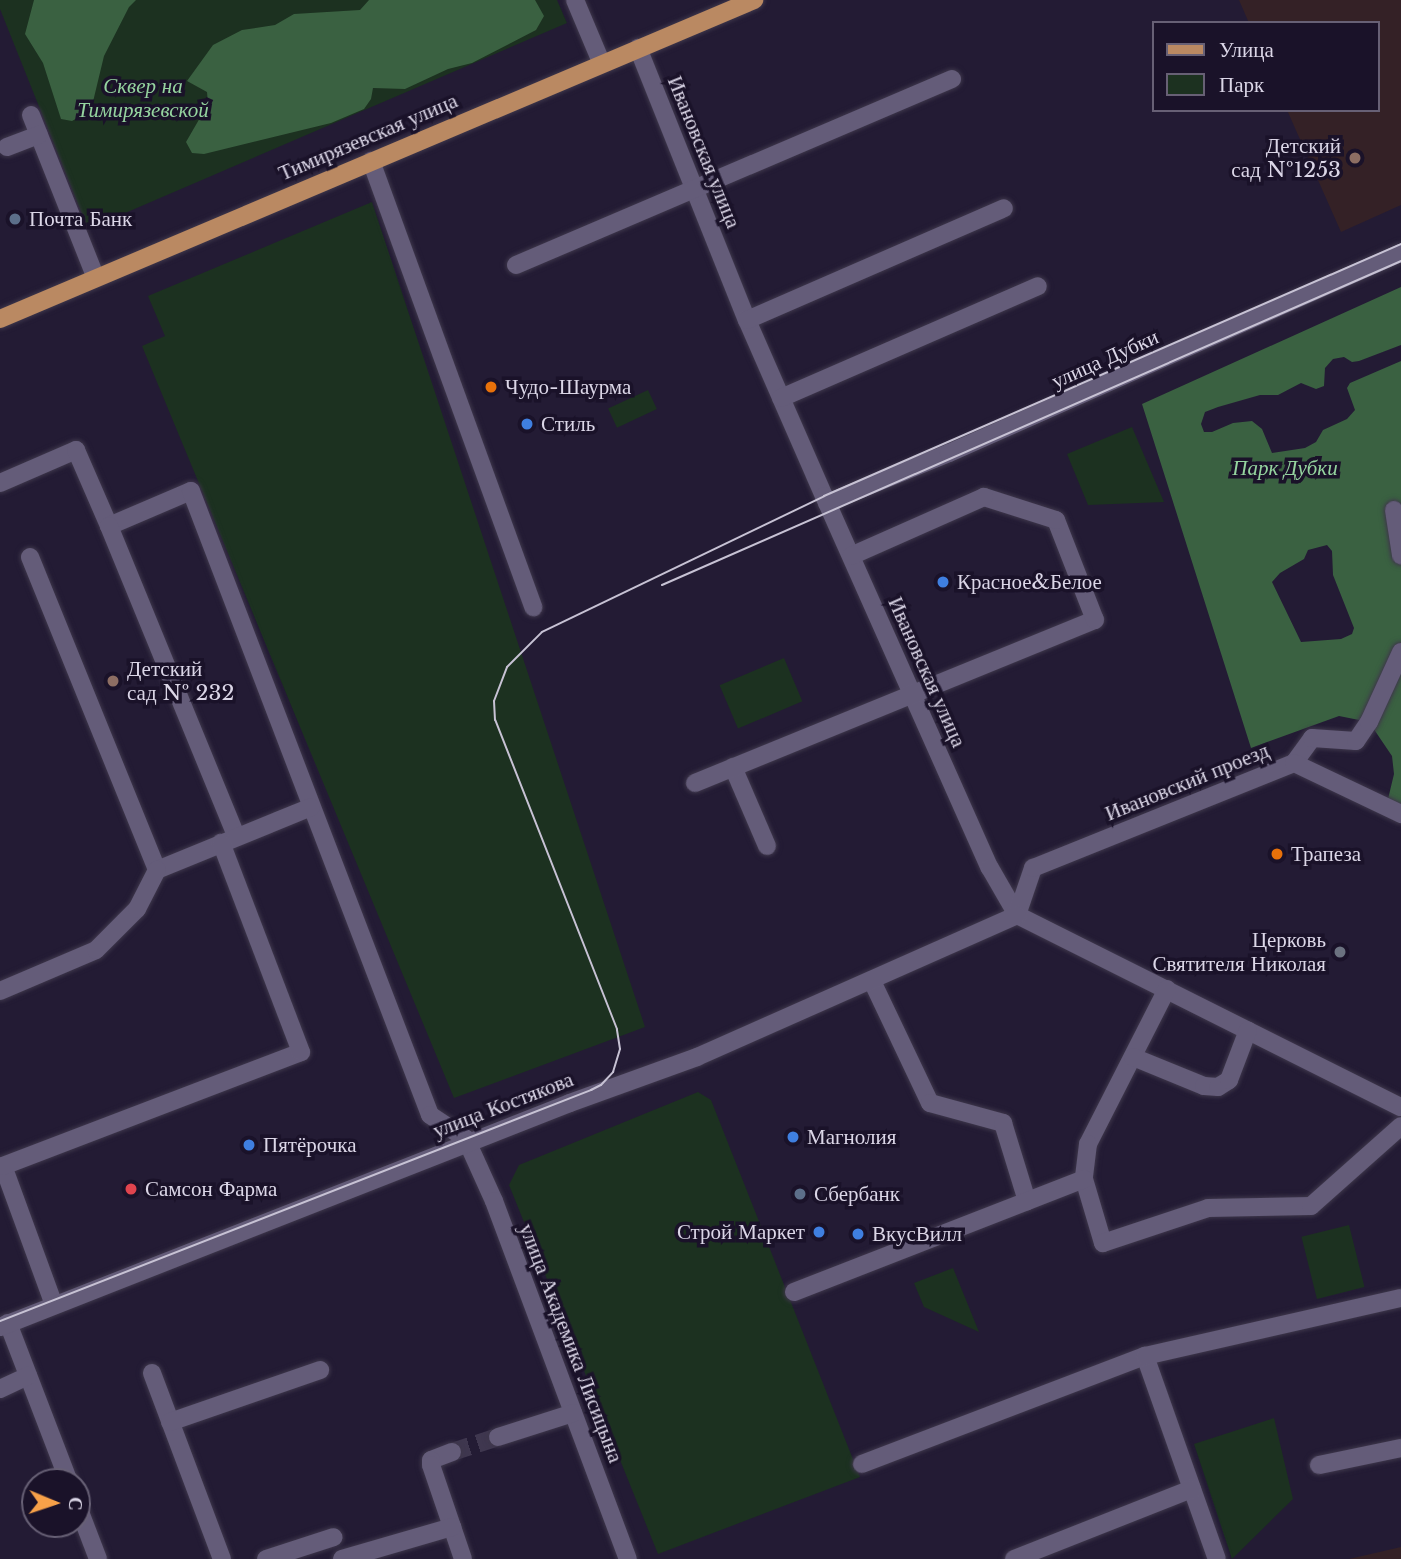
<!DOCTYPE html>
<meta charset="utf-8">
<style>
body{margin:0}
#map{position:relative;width:1401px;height:1559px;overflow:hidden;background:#231b34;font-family:"Libre Baskerville",serif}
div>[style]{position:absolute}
.education>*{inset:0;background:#342126}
.green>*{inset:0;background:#1c3120;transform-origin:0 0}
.forest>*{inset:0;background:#3a6141}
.minor-tunnel>*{height:18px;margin-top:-9px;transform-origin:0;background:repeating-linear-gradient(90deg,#3f374f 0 18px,transparent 0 27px)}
.roads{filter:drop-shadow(0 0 2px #3e374b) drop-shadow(0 0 2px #3e374b)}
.minor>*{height:18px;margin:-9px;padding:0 9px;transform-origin:9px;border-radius:9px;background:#645c79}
.major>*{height:18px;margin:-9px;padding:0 9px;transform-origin:9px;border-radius:9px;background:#ba8962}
.tram>*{height:2px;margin:-1px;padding:0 1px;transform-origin:1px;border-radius:1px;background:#c7c2d4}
.dots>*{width:19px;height:19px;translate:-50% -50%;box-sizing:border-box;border:4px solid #1a1229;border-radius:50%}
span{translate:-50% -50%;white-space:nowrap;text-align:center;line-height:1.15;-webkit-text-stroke:7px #1a1229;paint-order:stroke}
.park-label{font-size:21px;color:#95d49f;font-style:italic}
.street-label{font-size:21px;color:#dbd6e7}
.poi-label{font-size:21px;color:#dbd6e7}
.right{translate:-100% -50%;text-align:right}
.left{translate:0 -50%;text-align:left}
.legend{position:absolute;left:1152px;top:21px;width:228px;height:91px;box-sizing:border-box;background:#1a1229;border:2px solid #676075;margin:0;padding:9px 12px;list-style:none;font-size:21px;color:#dbd6e7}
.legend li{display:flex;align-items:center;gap:14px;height:35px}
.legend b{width:35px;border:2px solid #676075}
.north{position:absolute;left:21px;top:1468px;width:70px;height:70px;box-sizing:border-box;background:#1a1229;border:2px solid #676075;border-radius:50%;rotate:92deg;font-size:19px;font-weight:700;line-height:28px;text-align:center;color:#dbd6e7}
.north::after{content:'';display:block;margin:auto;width:24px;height:32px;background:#f7a149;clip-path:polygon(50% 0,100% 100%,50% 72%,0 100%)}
</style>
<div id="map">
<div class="education">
<div style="clip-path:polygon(1239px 0,1401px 0,1401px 205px,1341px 232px,1287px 110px,1378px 110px,1378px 23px,1249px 23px)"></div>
<div style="clip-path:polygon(1401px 1547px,1401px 1559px,1349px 1559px)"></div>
</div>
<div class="green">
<div style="clip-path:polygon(0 0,557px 0,567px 23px,88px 229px,0 9px)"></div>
<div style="clip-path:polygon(372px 202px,645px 1027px,454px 1098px,142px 346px,165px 336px,148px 296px)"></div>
<div style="left:648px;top:390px;width:21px;height:44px;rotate:65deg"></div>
<div style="clip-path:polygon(1132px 427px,1164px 502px,1088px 505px,1067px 454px)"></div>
<div style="left:784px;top:658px;width:47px;height:70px;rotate:67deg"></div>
<div style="clip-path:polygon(698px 1092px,711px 1100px,860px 1477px,658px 1554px,509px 1185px,519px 1165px)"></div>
<div style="left:1349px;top:1225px;width:64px;height:49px;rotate:76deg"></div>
<div style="clip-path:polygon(953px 1268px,979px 1332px,924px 1307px,914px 1283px)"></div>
<div style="clip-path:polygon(1274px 1418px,1293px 1499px,1232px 1559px,1194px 1444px)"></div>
</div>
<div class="forest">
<div style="clip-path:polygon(34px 0,136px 0,129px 7px,104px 56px,91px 110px,72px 121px,61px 119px,43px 63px,25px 34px)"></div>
<div style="clip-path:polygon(369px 0,535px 0,544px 16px,536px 30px,472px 63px,448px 69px,405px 89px,373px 88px,371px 99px,364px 109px,331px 123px,204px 154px,192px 153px,186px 142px,208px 104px,207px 92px,187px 81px,213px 45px,242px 30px,275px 25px,294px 14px,360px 10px)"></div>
<div style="clip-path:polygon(evenodd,1401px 287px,1401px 345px,1359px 361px,1352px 362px,1344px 357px,1333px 359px,1325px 368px,1324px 386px,1316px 389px,1301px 383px,1278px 395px,1260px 395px,1218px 407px,1205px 412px,1201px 424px,1204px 432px,1212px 432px,1233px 423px,1252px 421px,1262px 429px,1272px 453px,1305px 448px,1316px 442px,1323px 430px,1347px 419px,1355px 410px,1347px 388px,1350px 383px,1401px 361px,1401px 805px,1388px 799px,1394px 774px,1392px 756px,1369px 722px,1339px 716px,1251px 748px,1142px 404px,1401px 287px,1327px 545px,1332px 551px,1333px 575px,1354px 628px,1352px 634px,1341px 639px,1301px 642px,1272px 582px,1280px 573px,1304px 559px,1308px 550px,1327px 545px)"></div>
</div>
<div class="minor-tunnel">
<div style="left:452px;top:1452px;width:48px;rotate:-18.1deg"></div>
</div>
<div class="roads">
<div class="minor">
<div style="left:575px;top:0;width:67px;rotate:67.2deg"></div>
<div style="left:638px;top:48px;width:293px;rotate:68.2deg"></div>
<div style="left:747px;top:320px;width:192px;rotate:66.4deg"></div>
<div style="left:824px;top:496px;width:407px;rotate:66deg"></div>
<div style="left:990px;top:868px;width:54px;rotate:60.1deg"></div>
<div style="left:1017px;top:915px;width:429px;rotate:26.6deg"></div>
<div style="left:31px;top:115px;width:175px;rotate:68.3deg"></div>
<div style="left:7px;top:147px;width:34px;rotate:-21deg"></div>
<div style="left:371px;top:161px;width:475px;rotate:70deg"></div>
<div style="left:516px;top:265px;width:474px;rotate:-23.1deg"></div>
<div style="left:747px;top:320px;width:280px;rotate:-23.5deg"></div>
<div style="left:781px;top:398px;width:280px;rotate:-23.5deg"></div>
<div style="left:0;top:483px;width:83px;rotate:-23.5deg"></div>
<div style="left:76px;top:450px;width:83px;rotate:66.5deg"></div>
<div style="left:109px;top:526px;width:89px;rotate:-23.1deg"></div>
<div style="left:191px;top:491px;width:668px;rotate:69.04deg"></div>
<div style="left:430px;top:1115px;width:43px;rotate:33.7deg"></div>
<div style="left:466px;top:1139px;width:68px;rotate:65.7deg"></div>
<div style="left:494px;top:1201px;width:382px;rotate:69.5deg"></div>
<div style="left:827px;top:503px;width:132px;rotate:-22.3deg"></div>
<div style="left:949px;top:453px;width:494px;rotate:-23.9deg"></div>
<div style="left:1394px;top:510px;width:46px;rotate:81.2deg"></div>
<div style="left:109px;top:526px;width:335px;rotate:67.7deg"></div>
<div style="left:30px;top:557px;width:338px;rotate:67.9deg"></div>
<div style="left:157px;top:870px;width:166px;rotate:-22.2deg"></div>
<div style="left:1294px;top:763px;width:31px;rotate:-54deg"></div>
<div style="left:1312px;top:738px;width:44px;rotate:3.9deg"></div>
<div style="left:1356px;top:741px;width:23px;rotate:-56deg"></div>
<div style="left:1369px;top:722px;width:77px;rotate:-65.4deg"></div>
<div style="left:733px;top:767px;width:86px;rotate:66.7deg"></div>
<div style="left:695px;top:783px;width:432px;rotate:-22.2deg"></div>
<div style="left:1095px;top:620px;width:107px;rotate:-111.3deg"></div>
<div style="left:1056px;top:520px;width:76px;rotate:-162.3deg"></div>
<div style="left:984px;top:497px;width:145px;rotate:156.1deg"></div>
<div style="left:1017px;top:915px;width:50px;rotate:-71.2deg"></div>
<div style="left:1033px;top:868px;width:281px;rotate:-21.9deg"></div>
<div style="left:1294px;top:763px;width:119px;rotate:25.5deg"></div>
<div style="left:872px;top:981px;width:135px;rotate:64.6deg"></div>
<div style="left:930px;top:1103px;width:76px;rotate:15.3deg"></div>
<div style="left:1003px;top:1123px;width:82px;rotate:72.9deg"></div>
<div style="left:1167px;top:989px;width:174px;rotate:117deg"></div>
<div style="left:1088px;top:1144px;width:35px;rotate:97deg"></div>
<div style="left:1084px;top:1179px;width:67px;rotate:73.5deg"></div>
<div style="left:1103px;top:1243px;width:111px;rotate:-18.4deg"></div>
<div style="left:1208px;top:1208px;width:103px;rotate:-1.1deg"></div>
<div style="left:1311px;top:1206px;width:120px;rotate:-41.6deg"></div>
<div style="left:0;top:991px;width:104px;rotate:-23.1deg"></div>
<div style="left:96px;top:950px;width:58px;rotate:-45deg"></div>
<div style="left:137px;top:909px;width:44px;rotate:-62.9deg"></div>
<div style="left:1133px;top:1057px;width:77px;rotate:22.2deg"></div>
<div style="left:1204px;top:1086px;width:14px;rotate:4deg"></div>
<div style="left:1218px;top:1087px;width:13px;rotate:-32deg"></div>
<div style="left:1229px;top:1080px;width:53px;rotate:-69.2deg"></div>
<div style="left:794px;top:1292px;width:311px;rotate:-21.3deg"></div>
<div style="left:54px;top:1305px;width:148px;rotate:-110.1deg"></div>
<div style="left:3px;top:1166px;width:319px;rotate:-20.9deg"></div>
<div style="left:301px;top:1052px;width:224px;rotate:-110.9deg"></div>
<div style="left:8px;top:1323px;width:170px;rotate:69deg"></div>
<div style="left:0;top:1327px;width:612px;rotate:-21.45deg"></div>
<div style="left:570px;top:1103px;width:135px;rotate:-19.9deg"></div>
<div style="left:697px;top:1057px;width:350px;rotate:-23.9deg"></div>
<div style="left:1145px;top:1356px;width:215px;rotate:70.5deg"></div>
<div style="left:152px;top:1373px;width:199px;rotate:69.4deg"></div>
<div style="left:0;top:1389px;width:31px;rotate:-25deg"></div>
<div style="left:170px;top:1422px;width:159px;rotate:-19.1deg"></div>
<div style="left:498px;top:1437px;width:79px;rotate:-17.7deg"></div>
<div style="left:452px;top:1452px;width:22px;rotate:159deg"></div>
<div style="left:431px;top:1460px;width:5px;rotate:90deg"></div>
<div style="left:431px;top:1465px;width:99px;rotate:71.2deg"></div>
<div style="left:862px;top:1464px;width:303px;rotate:-20.9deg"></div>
<div style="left:1145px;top:1356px;width:262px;rotate:-12.8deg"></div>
<div style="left:1319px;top:1465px;width:84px;rotate:-11.7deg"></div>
<div style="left:77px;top:1504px;width:59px;rotate:69.1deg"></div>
<div style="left:266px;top:1559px;width:71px;rotate:-17.9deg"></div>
<div style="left:342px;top:1559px;width:115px;rotate:-16.2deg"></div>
<div style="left:1014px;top:1559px;width:191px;rotate:-21.5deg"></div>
</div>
<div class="major">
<div style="left:0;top:319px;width:819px;rotate:-22.93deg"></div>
</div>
</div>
<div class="tram">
<div style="left:662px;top:585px;width:807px;rotate:-23.67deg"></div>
<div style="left:0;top:1321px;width:635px;rotate:-21.35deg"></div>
<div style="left:591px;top:1090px;width:11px;rotate:-27deg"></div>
<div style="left:601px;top:1085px;width:18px;rotate:-47deg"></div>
<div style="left:613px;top:1072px;width:24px;rotate:-73deg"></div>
<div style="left:620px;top:1049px;width:20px;rotate:-99deg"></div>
<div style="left:617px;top:1029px;width:332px;rotate:-111.5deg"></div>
<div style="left:495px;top:720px;width:19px;rotate:-93deg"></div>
<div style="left:494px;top:701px;width:36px;rotate:-69deg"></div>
<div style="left:507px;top:667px;width:49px;rotate:-45deg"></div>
<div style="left:542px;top:632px;width:313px;rotate:-25.7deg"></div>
<div style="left:824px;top:496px;width:630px;rotate:-23.59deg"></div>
</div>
<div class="dots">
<div style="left:1355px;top:158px;background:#8d6e63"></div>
<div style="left:15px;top:219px;background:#5c6f8a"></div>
<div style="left:491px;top:387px;background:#e8710a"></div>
<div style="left:527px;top:424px;background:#3f7fe0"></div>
<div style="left:943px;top:582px;background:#3f7fe0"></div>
<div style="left:113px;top:681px;background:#8d6e63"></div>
<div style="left:1277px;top:854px;background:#e8710a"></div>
<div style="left:1340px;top:952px;background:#6b7280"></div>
<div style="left:793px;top:1137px;background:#3f7fe0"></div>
<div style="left:249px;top:1145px;background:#3f7fe0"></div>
<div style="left:131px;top:1189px;background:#e0444e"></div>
<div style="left:800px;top:1194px;background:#5c6f8a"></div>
<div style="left:819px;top:1232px;background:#3f7fe0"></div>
<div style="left:858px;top:1234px;background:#3f7fe0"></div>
</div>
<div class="park-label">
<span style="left:143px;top:98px">Сквер на<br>Тимирязевской</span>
<span style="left:1285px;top:468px">Парк Дубки</span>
</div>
<div class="street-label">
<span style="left:368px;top:137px;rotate:-23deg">Тимирязевская улица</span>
<span style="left:704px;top:152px;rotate:68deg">Ивановская улица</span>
<span style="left:1105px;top:359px;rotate:-24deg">улица Дубки</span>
<span style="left:927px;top:672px;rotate:66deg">Ивановская улица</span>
<span style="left:1187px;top:782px;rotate:-22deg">Ивановский проезд</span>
<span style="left:503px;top:1105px;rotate:-21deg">улица Костякова</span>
<span style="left:571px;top:1343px;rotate:69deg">улица Академика Лисицына</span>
</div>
<div class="poi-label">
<span class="right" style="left:1341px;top:158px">Детский<br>сад №1253</span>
<span class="left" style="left:29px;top:219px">Почта Банк</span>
<span class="left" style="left:505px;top:387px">Чудо-Шаурма</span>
<span class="left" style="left:541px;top:424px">Стиль</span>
<span class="left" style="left:957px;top:582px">Красное&amp;Белое</span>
<span class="left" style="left:127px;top:681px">Детский<br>сад № 232</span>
<span class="left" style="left:1291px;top:854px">Трапеза</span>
<span class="right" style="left:1326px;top:952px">Церковь<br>Святителя Николая</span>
<span class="left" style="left:807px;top:1137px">Магнолия</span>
<span class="left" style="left:263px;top:1145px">Пятёрочка</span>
<span class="left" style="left:145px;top:1189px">Самсон Фарма</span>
<span class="left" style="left:814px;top:1194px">Сбербанк</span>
<span class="right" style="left:805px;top:1232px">Строй Маркет</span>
<span class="left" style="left:872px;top:1234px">ВкусВилл</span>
</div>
<ul class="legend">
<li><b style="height:9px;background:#ba8962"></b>Улица</li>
<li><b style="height:19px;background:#1c3120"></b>Парк</li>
</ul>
<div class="north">С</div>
</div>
